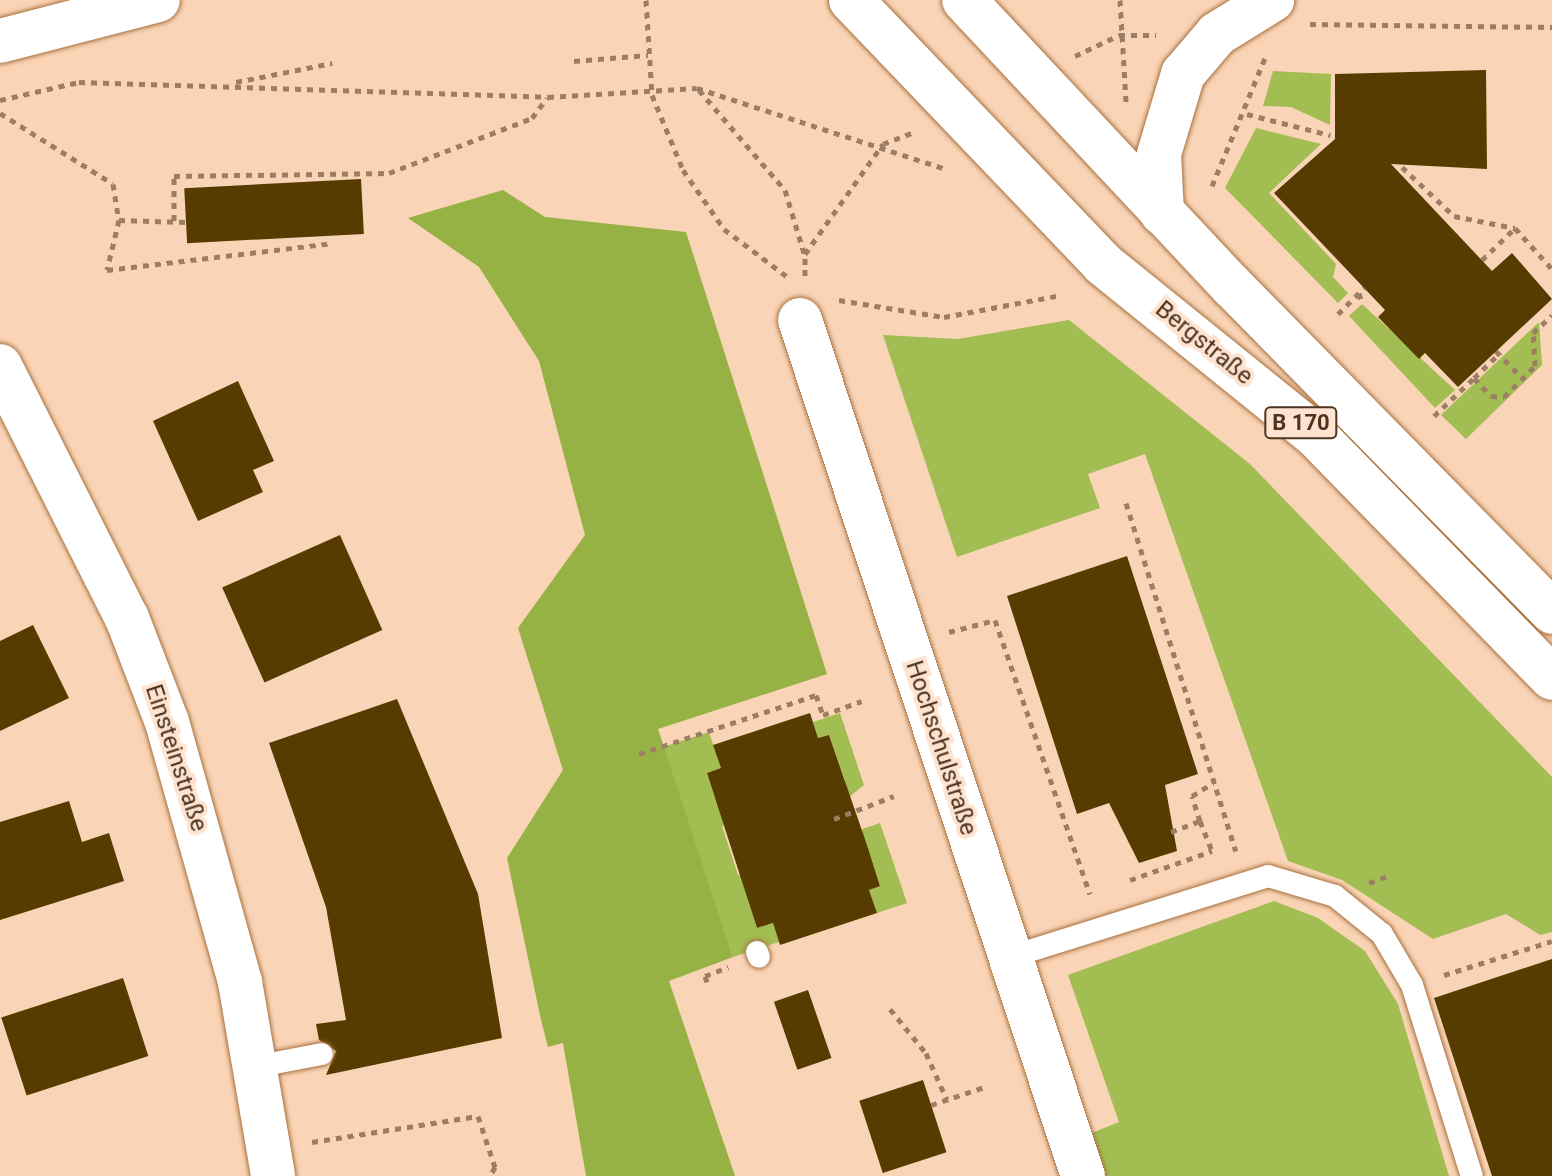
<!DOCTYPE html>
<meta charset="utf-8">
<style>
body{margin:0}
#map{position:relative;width:1552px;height:1176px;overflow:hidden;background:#fad4b6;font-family:Roboto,sans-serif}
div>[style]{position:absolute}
.green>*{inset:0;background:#a2bd52}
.forest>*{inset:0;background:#96b144}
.building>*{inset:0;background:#563c00;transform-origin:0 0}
.path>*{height:5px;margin-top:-2.5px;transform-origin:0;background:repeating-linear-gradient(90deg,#9d7e65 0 6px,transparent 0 12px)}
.roads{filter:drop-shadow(0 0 2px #a8703d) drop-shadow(0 0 2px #a8703d)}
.lane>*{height:22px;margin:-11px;padding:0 11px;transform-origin:11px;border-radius:11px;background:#fff}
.street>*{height:44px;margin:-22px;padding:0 22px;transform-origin:22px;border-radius:22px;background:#fff}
.secondary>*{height:44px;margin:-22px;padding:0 22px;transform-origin:22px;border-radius:22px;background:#fff}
.primary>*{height:44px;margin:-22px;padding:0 22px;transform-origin:22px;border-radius:22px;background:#fff}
span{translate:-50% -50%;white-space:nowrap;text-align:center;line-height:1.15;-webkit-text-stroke:8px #fee4d0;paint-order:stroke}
.shield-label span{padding:2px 6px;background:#fee4d0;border:2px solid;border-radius:6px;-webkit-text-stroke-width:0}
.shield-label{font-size:22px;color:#4d341f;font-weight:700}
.street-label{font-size:24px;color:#4d341f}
</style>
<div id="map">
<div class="green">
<div style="clip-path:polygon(1273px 71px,1331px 74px,1330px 125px,1291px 107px,1263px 106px)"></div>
<div style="clip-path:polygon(1256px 128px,1321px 144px,1269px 193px,1336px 264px,1333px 277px,1348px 293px,1338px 303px,1225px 188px)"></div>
<div style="clip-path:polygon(1362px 304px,1455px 390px,1435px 408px,1349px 316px)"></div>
<div style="clip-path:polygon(1069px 320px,1250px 464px,1552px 777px,1552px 932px,1540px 935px,1506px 914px,1433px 939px,1342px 880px,1288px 861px,1145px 454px,1088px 474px,1100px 508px,957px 557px,883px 335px,958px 339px)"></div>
<div style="clip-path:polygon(1539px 322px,1542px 365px,1466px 439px,1441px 415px)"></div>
<div style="clip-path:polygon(840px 713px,864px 785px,842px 803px,845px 780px,829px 735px,818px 738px,813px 722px)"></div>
<div style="clip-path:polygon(709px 732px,721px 768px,707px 773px,715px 798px,727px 794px,736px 822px,722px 826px,738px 875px,755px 870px,764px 898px,749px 904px,757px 928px,773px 923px,779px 942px,733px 957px,663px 747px)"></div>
<div style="clip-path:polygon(880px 823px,907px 903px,877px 913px,869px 890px,880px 885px,866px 842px,851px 833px)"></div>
<div style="clip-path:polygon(1274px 901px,1318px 918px,1365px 951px,1398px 1004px,1449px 1176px,1095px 1176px,1082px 1137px,1119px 1122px,1068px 975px)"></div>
</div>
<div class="forest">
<div style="clip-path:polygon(503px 190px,545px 217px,686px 232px,827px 674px,658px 729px,733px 957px,669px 981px,735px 1176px,586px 1176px,563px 1043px,548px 1047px,541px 1020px,507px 858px,563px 770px,518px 628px,585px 535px,539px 361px,479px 267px,408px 218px)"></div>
</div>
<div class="building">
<div style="clip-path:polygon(1486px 70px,1487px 169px,1391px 164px,1492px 271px,1512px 253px,1552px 299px,1458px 387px,1425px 353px,1419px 359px,1378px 317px,1385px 310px,1274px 193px,1335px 139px,1335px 74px)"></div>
<div style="left:361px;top:179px;width:55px;height:177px;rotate:87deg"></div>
<div style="clip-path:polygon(238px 381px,274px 461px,253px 470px,263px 492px,198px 521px,153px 421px)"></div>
<div style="left:340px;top:535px;width:104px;height:129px;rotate:66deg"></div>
<div style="clip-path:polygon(1127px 556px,1198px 774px,1165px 785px,1177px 851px,1139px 863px,1109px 803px,1077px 814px,1007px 596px)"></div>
<div style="clip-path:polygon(33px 625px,69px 698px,0 731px,0 641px)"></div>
<div style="clip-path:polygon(397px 699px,478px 894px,502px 1038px,326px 1075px,336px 1051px,319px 1040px,316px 1024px,346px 1020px,326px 907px,269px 743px)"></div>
<div style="clip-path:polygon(810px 713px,818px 738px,829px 735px,868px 848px,880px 886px,869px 890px,877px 913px,780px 945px,773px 923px,757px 928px,707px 773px,721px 768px,713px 745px)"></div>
<div style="clip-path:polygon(69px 801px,82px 842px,109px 833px,124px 881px,0 920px,0 822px)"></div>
<div style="clip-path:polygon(1552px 959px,1552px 1176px,1492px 1176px,1434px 998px)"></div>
<div style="left:123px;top:978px;width:82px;height:128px;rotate:72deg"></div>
<div style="left:808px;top:990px;width:72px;height:36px;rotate:71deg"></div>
<div style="left:923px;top:1080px;width:76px;height:67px;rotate:72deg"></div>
</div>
<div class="path">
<div style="left:646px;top:0;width:95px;rotate:86.4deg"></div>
<div style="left:652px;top:95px;width:81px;rotate:67.5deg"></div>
<div style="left:683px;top:170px;width:72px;rotate:55.2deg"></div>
<div style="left:724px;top:229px;width:81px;rotate:37deg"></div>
<div style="left:1120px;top:0;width:102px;rotate:86.6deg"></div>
<div style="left:1310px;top:24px;width:242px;rotate:0.7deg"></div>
<div style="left:1075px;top:56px;width:49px;rotate:-25.5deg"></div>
<div style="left:1119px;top:35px;width:37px"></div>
<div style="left:574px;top:61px;width:74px;rotate:-4.6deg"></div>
<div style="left:236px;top:82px;width:98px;rotate:-11.2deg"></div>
<div style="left:699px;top:90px;width:132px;rotate:49.3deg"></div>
<div style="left:785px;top:190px;width:66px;rotate:73.2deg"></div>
<div style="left:0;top:100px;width:81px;rotate:-12.8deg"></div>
<div style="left:79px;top:82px;width:469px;rotate:1.8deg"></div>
<div style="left:548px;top:97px;width:149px;rotate:-3.5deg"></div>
<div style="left:697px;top:88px;width:263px;rotate:18deg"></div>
<div style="left:0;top:113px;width:133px;rotate:32.1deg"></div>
<div style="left:113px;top:184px;width:36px;rotate:81deg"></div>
<div style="left:119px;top:220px;width:51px;rotate:103.5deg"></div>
<div style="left:107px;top:270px;width:227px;rotate:-6.8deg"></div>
<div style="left:1247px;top:114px;width:86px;rotate:14.2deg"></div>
<div style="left:1402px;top:167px;width:71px;rotate:43.3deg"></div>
<div style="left:1454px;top:216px;width:62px;rotate:11.1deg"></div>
<div style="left:1212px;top:186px;width:139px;rotate:-67.5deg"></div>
<div style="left:119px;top:220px;width:67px;rotate:1.7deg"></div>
<div style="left:174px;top:221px;width:45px;rotate:-90deg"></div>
<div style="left:174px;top:176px;width:215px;rotate:-0.8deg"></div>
<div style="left:389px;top:173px;width:153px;rotate:-21deg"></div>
<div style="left:532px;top:118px;width:25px;rotate:-53deg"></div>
<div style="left:1482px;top:260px;width:46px;rotate:-44.1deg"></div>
<div style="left:1515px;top:228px;width:55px;rotate:47.9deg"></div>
<div style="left:805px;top:276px;width:22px;rotate:-90deg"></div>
<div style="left:805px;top:254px;width:135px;rotate:-54.7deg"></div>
<div style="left:883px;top:144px;width:33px;rotate:-21deg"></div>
<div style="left:1359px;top:293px;width:11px;rotate:75deg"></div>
<div style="left:839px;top:300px;width:106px;rotate:9.2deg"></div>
<div style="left:944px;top:317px;width:119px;rotate:-10.6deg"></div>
<div style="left:1338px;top:314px;width:37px;rotate:-45deg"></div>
<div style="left:1496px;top:351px;width:37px;rotate:46deg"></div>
<div style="left:1474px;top:378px;width:35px;rotate:-44deg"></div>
<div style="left:1434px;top:416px;width:55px;rotate:-43.5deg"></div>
<div style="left:1474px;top:378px;width:25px;rotate:47deg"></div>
<div style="left:1491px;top:396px;width:13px;rotate:4deg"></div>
<div style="left:1504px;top:397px;width:44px;rotate:-45deg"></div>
<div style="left:1535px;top:366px;width:33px;rotate:-93deg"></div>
<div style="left:1533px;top:333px;width:26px;rotate:-43deg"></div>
<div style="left:1126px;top:503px;width:365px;rotate:72.5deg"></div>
<div style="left:949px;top:632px;width:48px;rotate:-14.6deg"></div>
<div style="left:995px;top:620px;width:290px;rotate:70.9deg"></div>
<div style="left:639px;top:754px;width:187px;rotate:-18.4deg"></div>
<div style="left:816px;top:695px;width:21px;rotate:71deg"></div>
<div style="left:823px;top:715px;width:41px;rotate:-19.7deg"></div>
<div style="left:834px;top:819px;width:64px;rotate:-21deg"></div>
<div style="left:1200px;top:821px;width:26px;rotate:-108deg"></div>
<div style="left:1192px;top:796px;width:25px;rotate:-32deg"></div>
<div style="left:1171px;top:832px;width:31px;rotate:-21deg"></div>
<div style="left:1200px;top:821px;width:35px;rotate:68deg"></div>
<div style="left:1130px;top:880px;width:87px;rotate:-19.5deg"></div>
<div style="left:1369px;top:883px;width:22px;rotate:-21deg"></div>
<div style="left:1444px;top:975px;width:113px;rotate:-17.5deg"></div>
<div style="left:707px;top:982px;width:6px;rotate:-108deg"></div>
<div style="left:705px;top:976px;width:25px;rotate:-21deg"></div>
<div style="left:890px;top:1009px;width:57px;rotate:50.7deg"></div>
<div style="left:926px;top:1053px;width:51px;rotate:65.9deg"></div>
<div style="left:931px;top:1105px;width:59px;rotate:-18.7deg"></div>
<div style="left:312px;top:1142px;width:168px;rotate:-8.9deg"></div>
<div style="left:478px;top:1116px;width:54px;rotate:71.6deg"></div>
<div style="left:495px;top:1167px;width:10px;rotate:119deg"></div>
</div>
<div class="roads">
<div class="lane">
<div style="left:757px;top:952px;width:5px;rotate:68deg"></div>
<div style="left:1010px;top:957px;width:270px;rotate:-17.4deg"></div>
<div style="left:1268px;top:876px;width:70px;rotate:16.6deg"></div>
<div style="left:1335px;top:896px;width:60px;rotate:39deg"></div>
<div style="left:1382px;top:934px;width:59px;rotate:59.5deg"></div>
<div style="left:1412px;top:985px;width:200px;rotate:72.6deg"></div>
<div style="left:254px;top:1067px;width:69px;rotate:-10.8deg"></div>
</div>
<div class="street">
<div style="left:800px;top:320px;width:902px;rotate:71.71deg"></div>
<div style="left:0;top:366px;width:282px;rotate:63.3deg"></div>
<div style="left:127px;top:618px;width:111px;rotate:69deg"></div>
<div style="left:167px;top:722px;width:270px;rotate:74.3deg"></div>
<div style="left:240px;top:982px;width:197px;rotate:80.3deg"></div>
</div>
<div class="secondary">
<div style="left:0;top:41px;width:163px;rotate:-14.5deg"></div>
<div style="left:1162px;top:213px;width:59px;rotate:-92.9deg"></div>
<div style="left:1159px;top:154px;width:84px;rotate:-73.3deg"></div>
<div style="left:1183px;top:74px;width:52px;rotate:-49.6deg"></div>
<div style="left:1217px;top:34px;width:65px;rotate:-31.7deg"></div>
</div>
<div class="primary">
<div style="left:851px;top:0;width:365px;rotate:46.3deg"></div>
<div style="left:1103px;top:264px;width:274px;rotate:38.9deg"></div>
<div style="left:1316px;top:436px;width:338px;rotate:45.7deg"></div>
<div style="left:964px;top:0;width:392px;rotate:46.9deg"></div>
<div style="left:1232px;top:286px;width:457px;rotate:45.5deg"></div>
</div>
</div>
<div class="shield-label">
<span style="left:1301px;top:423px">B 170</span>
</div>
<div class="street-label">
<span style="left:1204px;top:343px;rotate:39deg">Bergstraße</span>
<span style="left:941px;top:748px;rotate:72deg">Hochschulstraße</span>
<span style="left:176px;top:758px;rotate:72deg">Einsteinstraße</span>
</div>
</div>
